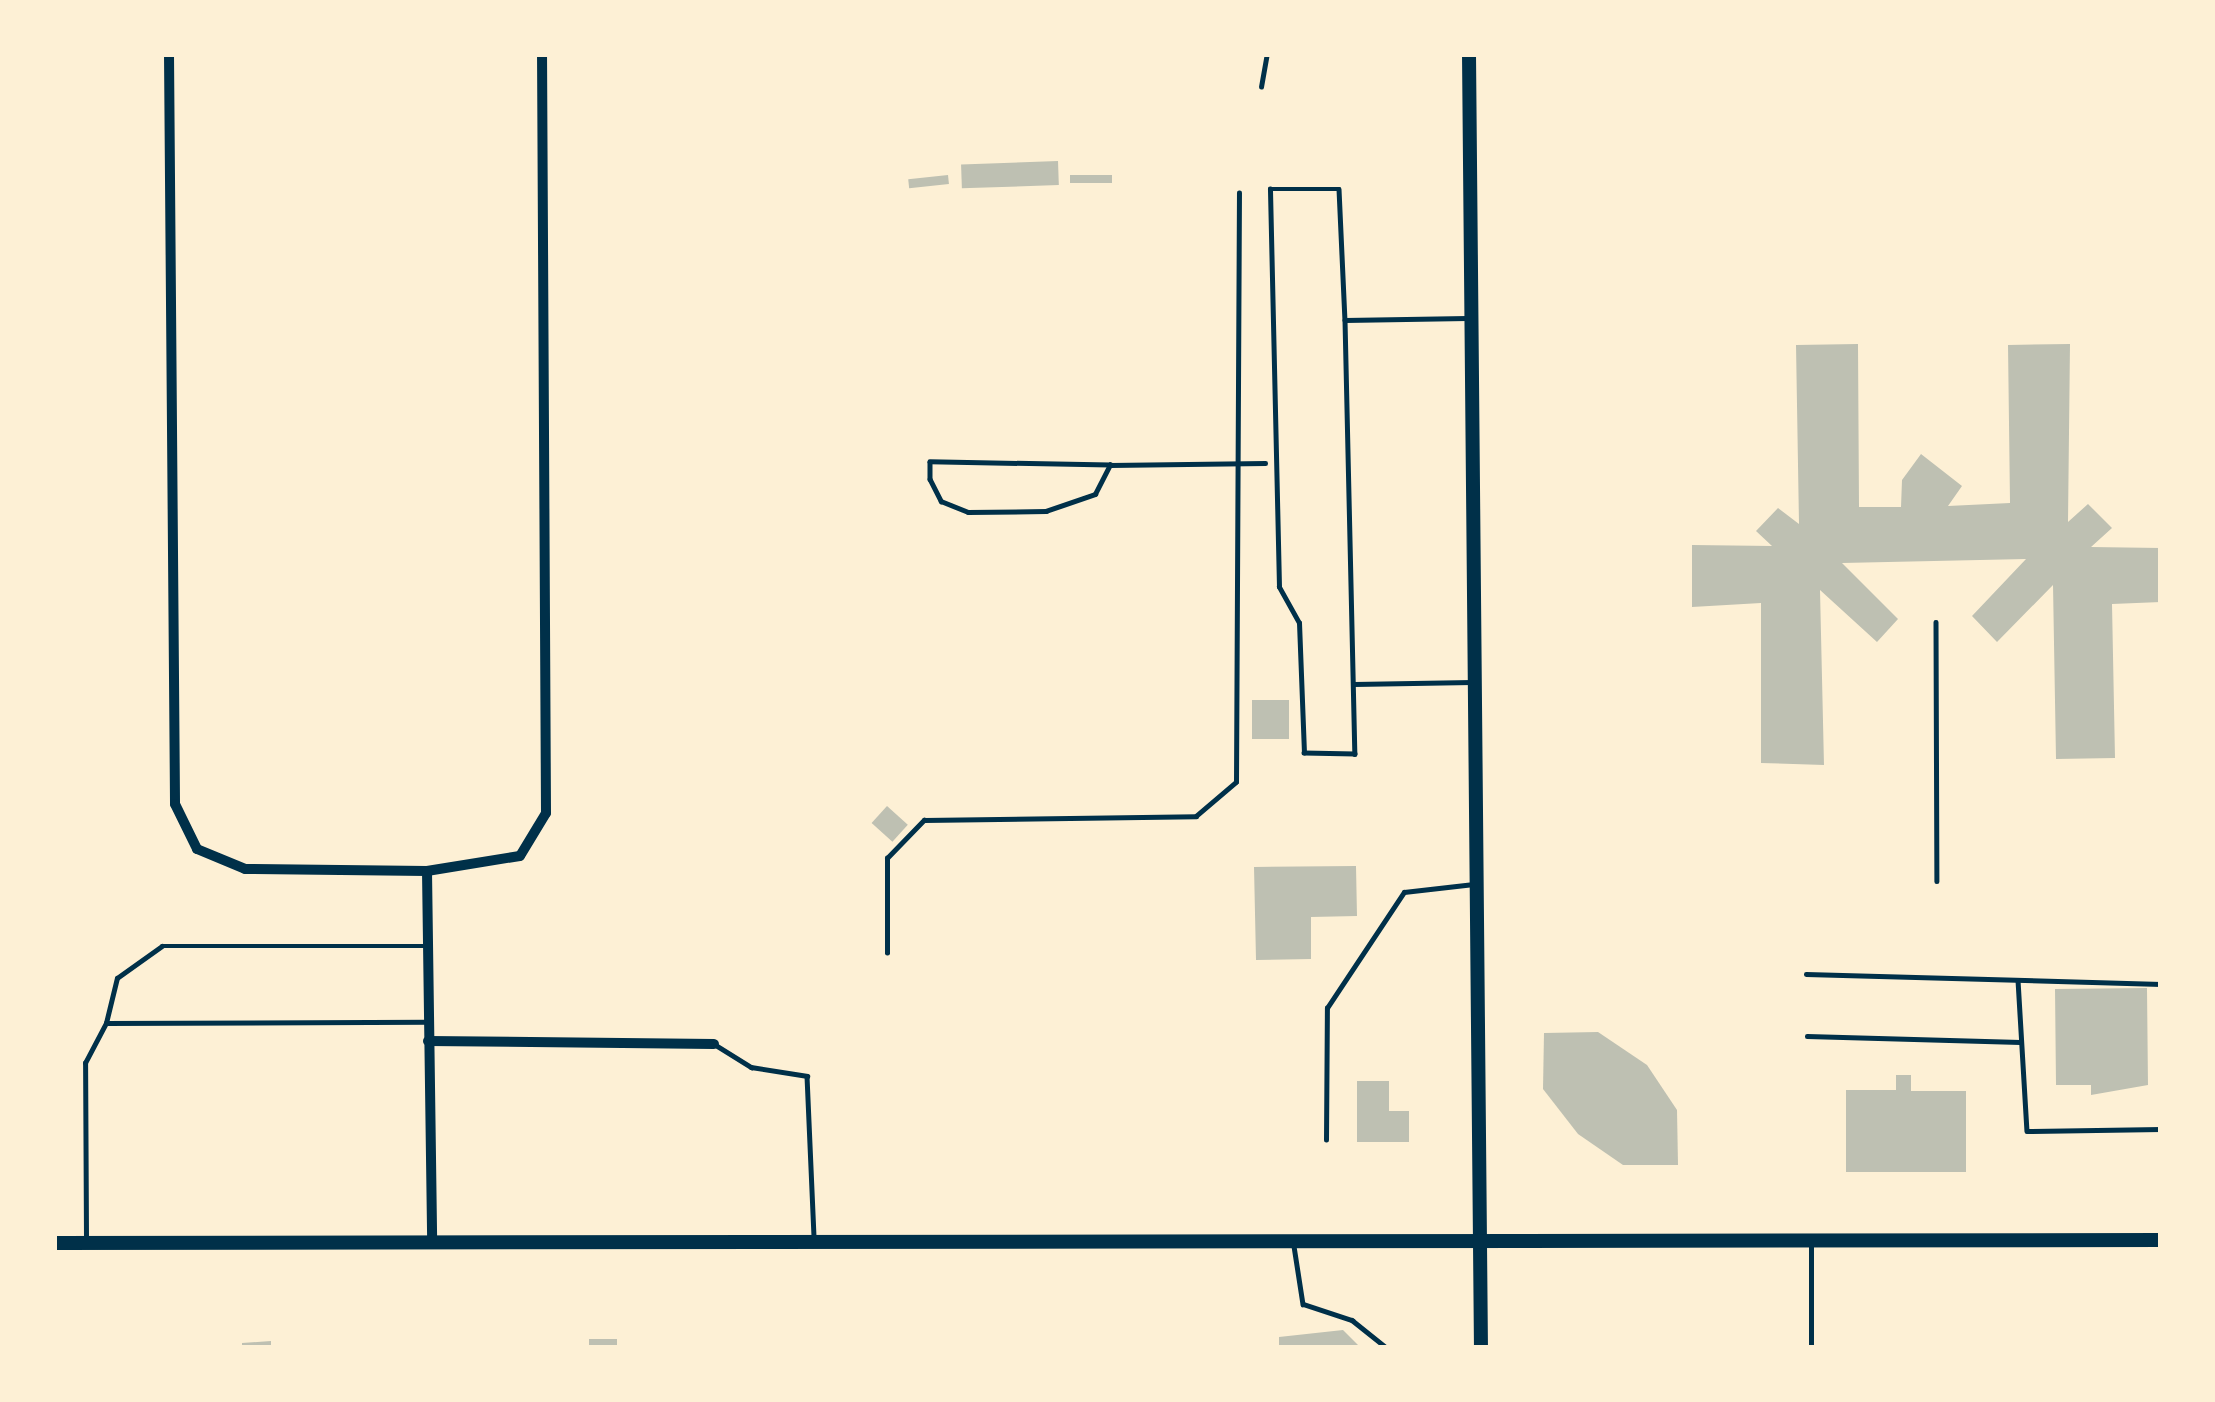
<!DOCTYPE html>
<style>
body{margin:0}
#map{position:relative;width:2215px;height:1402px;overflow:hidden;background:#fdf0d5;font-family:"Sofia Sans Condensed",sans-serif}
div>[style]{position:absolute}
.building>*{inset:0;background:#bec0b2;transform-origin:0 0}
.path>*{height:4.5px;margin:-2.25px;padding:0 2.25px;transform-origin:2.25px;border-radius:2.25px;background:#003049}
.service>*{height:4.5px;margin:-2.25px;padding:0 2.25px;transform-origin:2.25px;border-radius:2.25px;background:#003049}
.minor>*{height:10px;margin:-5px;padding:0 5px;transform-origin:5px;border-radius:5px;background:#003049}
.tertiary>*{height:14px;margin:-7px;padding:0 7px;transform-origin:7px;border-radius:7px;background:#003049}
span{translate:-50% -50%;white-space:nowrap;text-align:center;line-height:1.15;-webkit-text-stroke:9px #fdf0d5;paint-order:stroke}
.frame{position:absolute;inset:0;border:57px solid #fdf0d5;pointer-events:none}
</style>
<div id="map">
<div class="building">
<div style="left:1058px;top:161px;width:24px;height:97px;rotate:88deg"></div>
<div style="left:948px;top:175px;width:9px;height:40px;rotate:84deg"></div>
<div style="left:1070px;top:175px;width:42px;height:8px"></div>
<div style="clip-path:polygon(1858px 344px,1859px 507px,1901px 507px,1902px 480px,1921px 454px,1962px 486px,1948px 506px,2010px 503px,2008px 345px,2070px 344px,2068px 522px,2088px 504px,2112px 528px,2091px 547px,2161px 548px,2161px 602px,2112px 604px,2115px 758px,2056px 759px,2053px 585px,1997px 642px,1972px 616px,2026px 559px,1842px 563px,1898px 619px,1877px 642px,1820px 590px,1824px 765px,1761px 763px,1761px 603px,1692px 607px,1692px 545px,1772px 546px,1756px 531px,1778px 508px,1799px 524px,1796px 345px)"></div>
<div style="left:1252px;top:700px;width:37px;height:39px"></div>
<div style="left:887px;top:806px;width:28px;height:23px;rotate:42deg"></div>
<div style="clip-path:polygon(1356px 866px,1357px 916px,1311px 917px,1311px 959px,1256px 960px,1254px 867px)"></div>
<div style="clip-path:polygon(2147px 988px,2148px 1085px,2091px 1095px,2091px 1085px,2056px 1085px,2055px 989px)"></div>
<div style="clip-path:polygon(1598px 1032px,1647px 1065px,1677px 1110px,1678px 1165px,1623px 1165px,1578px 1134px,1543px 1089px,1544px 1033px)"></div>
<div style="clip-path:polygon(1896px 1075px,1911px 1075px,1911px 1091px,1966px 1091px,1966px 1172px,1846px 1172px,1846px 1090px,1896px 1090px)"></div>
<div style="clip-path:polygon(1357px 1081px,1389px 1081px,1389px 1111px,1409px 1111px,1409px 1142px,1357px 1142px)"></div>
<div style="clip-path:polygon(1343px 1330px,1361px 1348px,1279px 1348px,1279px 1337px)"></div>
<div style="left:589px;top:1339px;width:28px;height:9px"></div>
<div style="clip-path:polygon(271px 1341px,271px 1348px,242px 1348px,242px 1343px)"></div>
</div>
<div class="path">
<div style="left:1110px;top:465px;width:180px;rotate:-179deg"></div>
<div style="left:930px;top:462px;width:17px;rotate:90deg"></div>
<div style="left:930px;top:479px;width:25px;rotate:63deg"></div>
<div style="left:941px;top:501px;width:29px;rotate:22deg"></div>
<div style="left:968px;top:512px;width:78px;rotate:-0.7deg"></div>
<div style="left:1046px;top:511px;width:52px;rotate:-19.1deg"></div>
<div style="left:1095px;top:494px;width:33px;rotate:-63deg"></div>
<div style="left:1110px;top:465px;width:155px;rotate:-0.7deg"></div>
<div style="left:887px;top:953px;width:95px;rotate:-90deg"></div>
<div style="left:887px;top:858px;width:53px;rotate:-45.8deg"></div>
<div style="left:924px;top:820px;width:272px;rotate:-0.8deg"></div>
<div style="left:1196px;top:816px;width:52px;rotate:-40.4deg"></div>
<div style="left:1236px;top:782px;width:589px;rotate:-89.71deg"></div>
</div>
<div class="service">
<div style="left:1261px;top:87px;width:34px;rotate:-80deg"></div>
<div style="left:1345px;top:320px;width:434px;rotate:88.7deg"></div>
<div style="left:1355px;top:754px;width:51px;rotate:-178.9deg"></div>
<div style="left:1304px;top:753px;width:130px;rotate:-92.2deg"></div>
<div style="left:1299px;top:623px;width:41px;rotate:-119.1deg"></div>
<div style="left:1279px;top:587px;width:398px;rotate:-91.3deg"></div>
<div style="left:1270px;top:189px;width:69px"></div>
<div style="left:1339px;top:189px;width:131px;rotate:87.4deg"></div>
<div style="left:1345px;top:320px;width:122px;rotate:-0.9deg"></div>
<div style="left:1936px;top:622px;width:259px;rotate:89.8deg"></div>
<div style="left:1354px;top:684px;width:118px;rotate:-1deg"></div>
<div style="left:1806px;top:974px;width:355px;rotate:1.6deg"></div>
<div style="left:2018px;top:980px;width:151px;rotate:86.6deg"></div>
<div style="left:2027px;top:1131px;width:134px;rotate:-0.9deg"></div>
<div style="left:106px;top:1023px;width:46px;rotate:-76.3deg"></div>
<div style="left:117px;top:978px;width:55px;rotate:-35.4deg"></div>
<div style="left:162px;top:946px;width:264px"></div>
<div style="left:1807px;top:1036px;width:213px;rotate:1.6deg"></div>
<div style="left:714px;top:1044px;width:44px;rotate:31.9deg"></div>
<div style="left:751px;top:1067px;width:57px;rotate:9.1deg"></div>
<div style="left:807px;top:1076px;width:161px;rotate:87.5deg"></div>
<div style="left:1326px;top:1140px;width:132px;rotate:-89.6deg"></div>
<div style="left:1327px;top:1008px;width:139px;rotate:-56.4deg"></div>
<div style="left:1404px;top:892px;width:70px;rotate:-6.5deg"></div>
<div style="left:86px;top:1237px;width:174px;rotate:-90.3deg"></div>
<div style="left:85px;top:1063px;width:45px;rotate:-62.3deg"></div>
<div style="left:106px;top:1023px;width:322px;rotate:-0.2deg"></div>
<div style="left:1294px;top:1246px;width:59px;rotate:81.2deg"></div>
<div style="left:1303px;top:1304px;width:52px;rotate:18.1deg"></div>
<div style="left:1352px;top:1320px;width:45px;rotate:38.7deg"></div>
<div style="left:1811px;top:1348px;width:102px;rotate:-90deg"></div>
</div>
<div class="minor">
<div style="left:169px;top:54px;width:750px;rotate:89.54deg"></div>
<div style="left:175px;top:804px;width:50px;rotate:63.9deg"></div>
<div style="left:197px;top:849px;width:52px;rotate:22.6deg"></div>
<div style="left:245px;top:869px;width:182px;rotate:0.6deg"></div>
<div style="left:427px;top:871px;width:94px;rotate:-9.2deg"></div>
<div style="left:520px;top:856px;width:50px;rotate:-58.8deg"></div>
<div style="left:546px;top:813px;width:759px;rotate:-90.3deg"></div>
<div style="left:427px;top:871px;width:368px;rotate:89.2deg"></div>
<div style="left:428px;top:1041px;width:286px;rotate:0.6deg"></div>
</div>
<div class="tertiary">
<div style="left:1469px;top:54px;width:1294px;rotate:89.47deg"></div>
<div style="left:54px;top:1243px;width:2107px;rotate:-0.08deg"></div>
</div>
<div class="frame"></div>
</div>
